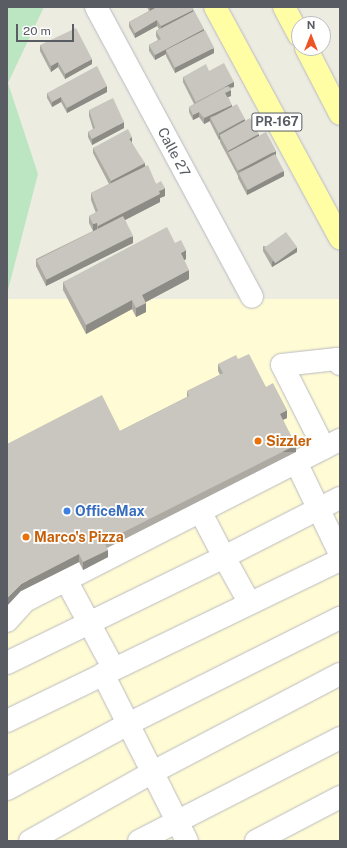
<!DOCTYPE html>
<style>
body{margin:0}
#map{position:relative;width:347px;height:848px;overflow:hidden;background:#edece1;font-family:"Public Sans",sans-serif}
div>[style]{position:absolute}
.commercial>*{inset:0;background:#fffbd4;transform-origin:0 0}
.green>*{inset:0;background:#bce6c2}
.roads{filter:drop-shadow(0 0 1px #b9bac0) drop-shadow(0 0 1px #b9bac0)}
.minor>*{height:22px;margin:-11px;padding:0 11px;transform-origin:11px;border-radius:11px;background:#fff}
.major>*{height:22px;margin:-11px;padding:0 11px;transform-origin:11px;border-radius:11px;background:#fffea4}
.wall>*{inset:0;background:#acaaa3}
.shaded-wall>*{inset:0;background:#8c8b85;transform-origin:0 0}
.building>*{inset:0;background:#c8c6be;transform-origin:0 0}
.dots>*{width:11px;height:11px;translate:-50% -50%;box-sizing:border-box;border:2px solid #fff;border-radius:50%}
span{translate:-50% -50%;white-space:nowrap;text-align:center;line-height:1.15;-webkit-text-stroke:3.5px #fff;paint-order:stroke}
.shield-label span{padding:1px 3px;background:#fff;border:1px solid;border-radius:3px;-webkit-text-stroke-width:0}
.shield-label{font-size:13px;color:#595c62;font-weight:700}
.street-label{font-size:14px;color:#595c62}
.food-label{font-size:14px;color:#c56008;font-weight:700}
.left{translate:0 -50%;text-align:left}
.shop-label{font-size:14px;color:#366cbe;font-weight:700}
.frame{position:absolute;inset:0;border:8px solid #595c62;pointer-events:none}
.north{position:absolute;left:291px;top:16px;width:40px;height:40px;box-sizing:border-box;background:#fff;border:1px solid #bdbec0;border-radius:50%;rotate:0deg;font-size:11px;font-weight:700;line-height:16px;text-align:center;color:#595c62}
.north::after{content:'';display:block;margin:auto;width:14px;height:18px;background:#ed5426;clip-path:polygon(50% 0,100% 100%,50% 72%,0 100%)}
.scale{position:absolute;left:16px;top:24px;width:58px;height:18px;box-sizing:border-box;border:2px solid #595c62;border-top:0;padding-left:5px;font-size:12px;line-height:14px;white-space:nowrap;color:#595c62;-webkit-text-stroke:3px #fff;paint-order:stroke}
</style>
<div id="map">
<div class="commercial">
<div style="left:339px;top:299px;width:542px;height:337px;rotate:90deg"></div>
</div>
<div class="green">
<div style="clip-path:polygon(7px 7px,44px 7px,8px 83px,38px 174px,7px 294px)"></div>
</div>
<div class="roads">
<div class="minor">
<div style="left:96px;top:7px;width:329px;rotate:61.7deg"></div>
<div style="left:324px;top:448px;width:93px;rotate:-116.8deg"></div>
<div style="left:282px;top:365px;width:55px;rotate:-6.2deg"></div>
<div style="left:337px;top:359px;width:6px;rotate:59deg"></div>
<div style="left:296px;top:462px;width:102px;rotate:64.4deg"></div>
<div style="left:66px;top:580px;width:101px;rotate:61.7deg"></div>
<div style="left:249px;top:602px;width:51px;rotate:-119.1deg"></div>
<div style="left:224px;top:557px;width:130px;rotate:-27deg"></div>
<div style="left:7px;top:621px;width:27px;rotate:-48deg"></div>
<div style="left:25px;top:601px;width:354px;rotate:-27.1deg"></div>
<div style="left:7px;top:663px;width:242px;rotate:-26deg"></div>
<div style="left:224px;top:557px;width:52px;rotate:-117.6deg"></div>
<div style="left:103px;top:674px;width:187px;rotate:63.3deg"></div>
<div style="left:7px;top:721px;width:370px;rotate:-25.8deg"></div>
<div style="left:7px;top:789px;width:137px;rotate:-28.2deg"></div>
<div style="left:128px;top:724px;width:237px;rotate:-26.6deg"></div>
<div style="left:30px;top:841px;width:141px;rotate:-29.3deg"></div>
<div style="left:153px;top:772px;width:211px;rotate:-27.7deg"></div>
<div style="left:139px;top:841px;width:226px;rotate:-27.1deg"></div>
<div style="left:256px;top:841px;width:95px;rotate:-27.6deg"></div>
</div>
<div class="major">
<div style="left:215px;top:7px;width:263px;rotate:61.6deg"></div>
<div style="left:284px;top:7px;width:32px;rotate:62deg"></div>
<div style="left:306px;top:48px;width:74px;rotate:62.7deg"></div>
</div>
</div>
<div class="wall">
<div style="clip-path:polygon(147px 7px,192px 7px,204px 30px,214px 53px,175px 73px,166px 56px,166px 54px,155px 60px,149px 51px,149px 45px,158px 40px,156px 36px,156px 31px,159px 29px,157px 26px,135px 38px,129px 27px,129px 22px,149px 11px)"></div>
<div style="clip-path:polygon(40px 45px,92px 64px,65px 79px,58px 67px,51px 72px,40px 51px)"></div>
<div style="clip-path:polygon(209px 71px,234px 87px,230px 89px,231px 96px,228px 97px,232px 106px,245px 122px,259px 136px,276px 156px,284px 176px,247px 195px,238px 178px,238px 176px,220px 142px,220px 139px,219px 140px,210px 122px,210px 121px,204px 124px,199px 117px,193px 120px,189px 112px,189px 107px,194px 104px,183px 82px,183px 77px)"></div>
<div style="clip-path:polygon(107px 92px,67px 113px,61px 102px,52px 107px,47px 98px,47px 93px)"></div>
<div style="clip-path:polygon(89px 110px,124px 128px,92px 145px,88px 137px,88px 132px,93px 129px,89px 116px)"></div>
<div style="clip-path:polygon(132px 143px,156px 184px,165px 196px,160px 198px,160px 202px,125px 220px,133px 243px,46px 286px,36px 266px,36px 259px,93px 231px,89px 223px,89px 216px,96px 213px,91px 200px,91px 193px,109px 184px,93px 153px,93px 148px)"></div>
<div style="clip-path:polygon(175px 243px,186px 259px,184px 260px,189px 279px,146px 302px,146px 312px,136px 317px,132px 309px,86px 334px,63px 290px,63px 282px)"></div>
<div style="clip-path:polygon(263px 246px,297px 252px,272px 267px,263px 251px)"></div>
<div style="clip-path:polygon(238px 359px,266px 387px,287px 418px,283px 420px,296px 452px,107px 548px,108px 557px,83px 570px,79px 562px,21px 591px,120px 431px,187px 397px,187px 391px,220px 375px,218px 371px,218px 364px)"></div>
</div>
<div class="shaded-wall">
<div style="clip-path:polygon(153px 7px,164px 7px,150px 14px,150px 8px)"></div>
<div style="clip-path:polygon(193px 10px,193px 15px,161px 32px,161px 26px)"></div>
<div style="clip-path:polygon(157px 20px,157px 26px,135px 38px,135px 33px)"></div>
<div style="clip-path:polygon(204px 29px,204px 34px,166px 51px,166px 54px,155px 60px,155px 55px)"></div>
<div style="clip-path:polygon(214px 48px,214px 53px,175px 73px,175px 67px)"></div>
<div style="clip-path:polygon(92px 59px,92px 64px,65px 79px,65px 74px)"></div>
<div style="clip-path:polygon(58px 62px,58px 67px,51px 72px,51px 66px)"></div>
<div style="left:234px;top:82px;width:5px;height:43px;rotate:90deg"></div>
<div style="clip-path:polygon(107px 86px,107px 92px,67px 113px,67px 108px)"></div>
<div style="clip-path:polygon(231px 90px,231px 96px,225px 98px,225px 93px)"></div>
<div style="clip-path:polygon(61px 97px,61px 102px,52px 107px,52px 102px)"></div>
<div style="clip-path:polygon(232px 105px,232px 110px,210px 117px,210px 121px,204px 124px,204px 118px)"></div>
<div style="clip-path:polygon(199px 112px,199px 117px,193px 120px,193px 115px)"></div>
<div style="clip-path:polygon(245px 119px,245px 125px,220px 136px,220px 139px,219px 140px,219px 134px)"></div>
<div style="clip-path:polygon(124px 122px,124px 128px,92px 145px,92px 139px)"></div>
<div style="clip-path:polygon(259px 134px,259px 140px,228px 152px,228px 151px)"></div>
<div style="clip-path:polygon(132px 137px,132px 143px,129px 139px)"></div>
<div style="clip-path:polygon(276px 151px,276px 157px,238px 172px,238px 176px,238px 171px)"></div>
<div style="clip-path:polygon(145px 163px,145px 168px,111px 187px,111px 181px)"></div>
<div style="clip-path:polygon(284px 171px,284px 176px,247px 195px,247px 189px)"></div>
<div style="clip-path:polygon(165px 188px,165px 196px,160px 198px,160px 202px,98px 234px,98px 226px)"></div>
<div style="clip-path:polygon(97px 223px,97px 230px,93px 232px,93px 224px)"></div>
<div style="clip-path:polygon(133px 236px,133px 243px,46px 286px,46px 278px)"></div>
<div style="clip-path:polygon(297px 247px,297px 252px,272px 267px,272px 262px)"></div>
<div style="clip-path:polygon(186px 250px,186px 259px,181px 262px,181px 253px)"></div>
<div style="clip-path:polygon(189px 270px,189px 279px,142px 304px,142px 295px)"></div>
<div style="clip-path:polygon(132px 300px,132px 309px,86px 334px,86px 325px)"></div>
<div style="clip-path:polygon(146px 303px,146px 312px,136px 317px,136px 308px)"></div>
<div style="clip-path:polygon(287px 410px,287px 418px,280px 421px,280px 414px)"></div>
<div style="left:296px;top:445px;width:7px;height:215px;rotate:90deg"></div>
<div style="clip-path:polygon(108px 550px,108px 557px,83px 570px,83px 562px)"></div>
<div style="clip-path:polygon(79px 554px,79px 562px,21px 591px,7px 606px,7px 598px,21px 584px)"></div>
</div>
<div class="building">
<div style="clip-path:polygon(157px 7px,192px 7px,193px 10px,161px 26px,157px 20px,135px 33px,129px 22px)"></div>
<div style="clip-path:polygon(194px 11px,204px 29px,155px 55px,149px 45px,161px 39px,156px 31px)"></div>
<div style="clip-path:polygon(76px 28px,92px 59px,65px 74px,58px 62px,51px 66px,40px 45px)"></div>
<div style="left:205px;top:30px;width:20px;height:44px;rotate:63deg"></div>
<div style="clip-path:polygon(224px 63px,234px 82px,196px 102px,183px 77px,206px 64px,209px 71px)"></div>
<div style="clip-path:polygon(97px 66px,107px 86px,67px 108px,61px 97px,52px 102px,47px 93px)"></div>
<div style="clip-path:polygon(228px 86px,231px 90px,225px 93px,232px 105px,204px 118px,199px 112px,193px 115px,189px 107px)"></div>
<div style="clip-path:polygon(113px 98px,124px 122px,92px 139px,88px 132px,95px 128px,89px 110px)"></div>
<div style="left:237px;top:104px;width:17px;height:30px;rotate:62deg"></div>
<div style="left:250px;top:118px;width:18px;height:35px;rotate:61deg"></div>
<div style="clip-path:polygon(128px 129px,132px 137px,129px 139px,145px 163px,111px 181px,93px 148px)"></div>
<div style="left:266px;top:132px;width:21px;height:43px;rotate:62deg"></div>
<div style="left:275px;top:154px;width:19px;height:41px;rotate:62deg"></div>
<div style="clip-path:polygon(148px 165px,156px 184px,161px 181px,165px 188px,159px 191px,160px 194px,98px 226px,97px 223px,93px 224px,89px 216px,98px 211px,91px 193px)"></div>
<div style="left:123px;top:216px;width:22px;height:97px;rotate:63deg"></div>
<div style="clip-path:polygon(167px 227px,175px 243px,181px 240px,186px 250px,181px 253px,189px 270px,142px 295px,146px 303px,136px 308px,132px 300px,86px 325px,63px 282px)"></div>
<div style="left:286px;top:232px;width:19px;height:27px;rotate:54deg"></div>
<div style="clip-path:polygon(249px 354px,266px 387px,273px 383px,287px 410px,280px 414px,296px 445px,104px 542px,108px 550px,83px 562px,79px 554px,21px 584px,7px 598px,7px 444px,102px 395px,120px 431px,189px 396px,187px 391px,223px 373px,218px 364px,236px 355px,238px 359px)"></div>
</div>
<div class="dots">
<div style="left:258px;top:441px;background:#e8710a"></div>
<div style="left:67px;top:511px;background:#3f7fe0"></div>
<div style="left:26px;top:537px;background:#e8710a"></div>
</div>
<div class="shield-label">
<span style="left:277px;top:122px">PR-167</span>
</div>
<div class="street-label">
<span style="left:174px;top:152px;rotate:62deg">Calle 27</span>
</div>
<div class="food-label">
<span class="left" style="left:266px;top:441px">Sizzler</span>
<span class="left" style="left:34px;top:537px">Marco's Pizza</span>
</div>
<div class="shop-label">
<span class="left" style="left:75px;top:511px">OfficeMax</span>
</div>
<div class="frame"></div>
<div class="north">N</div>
<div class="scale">20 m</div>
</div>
